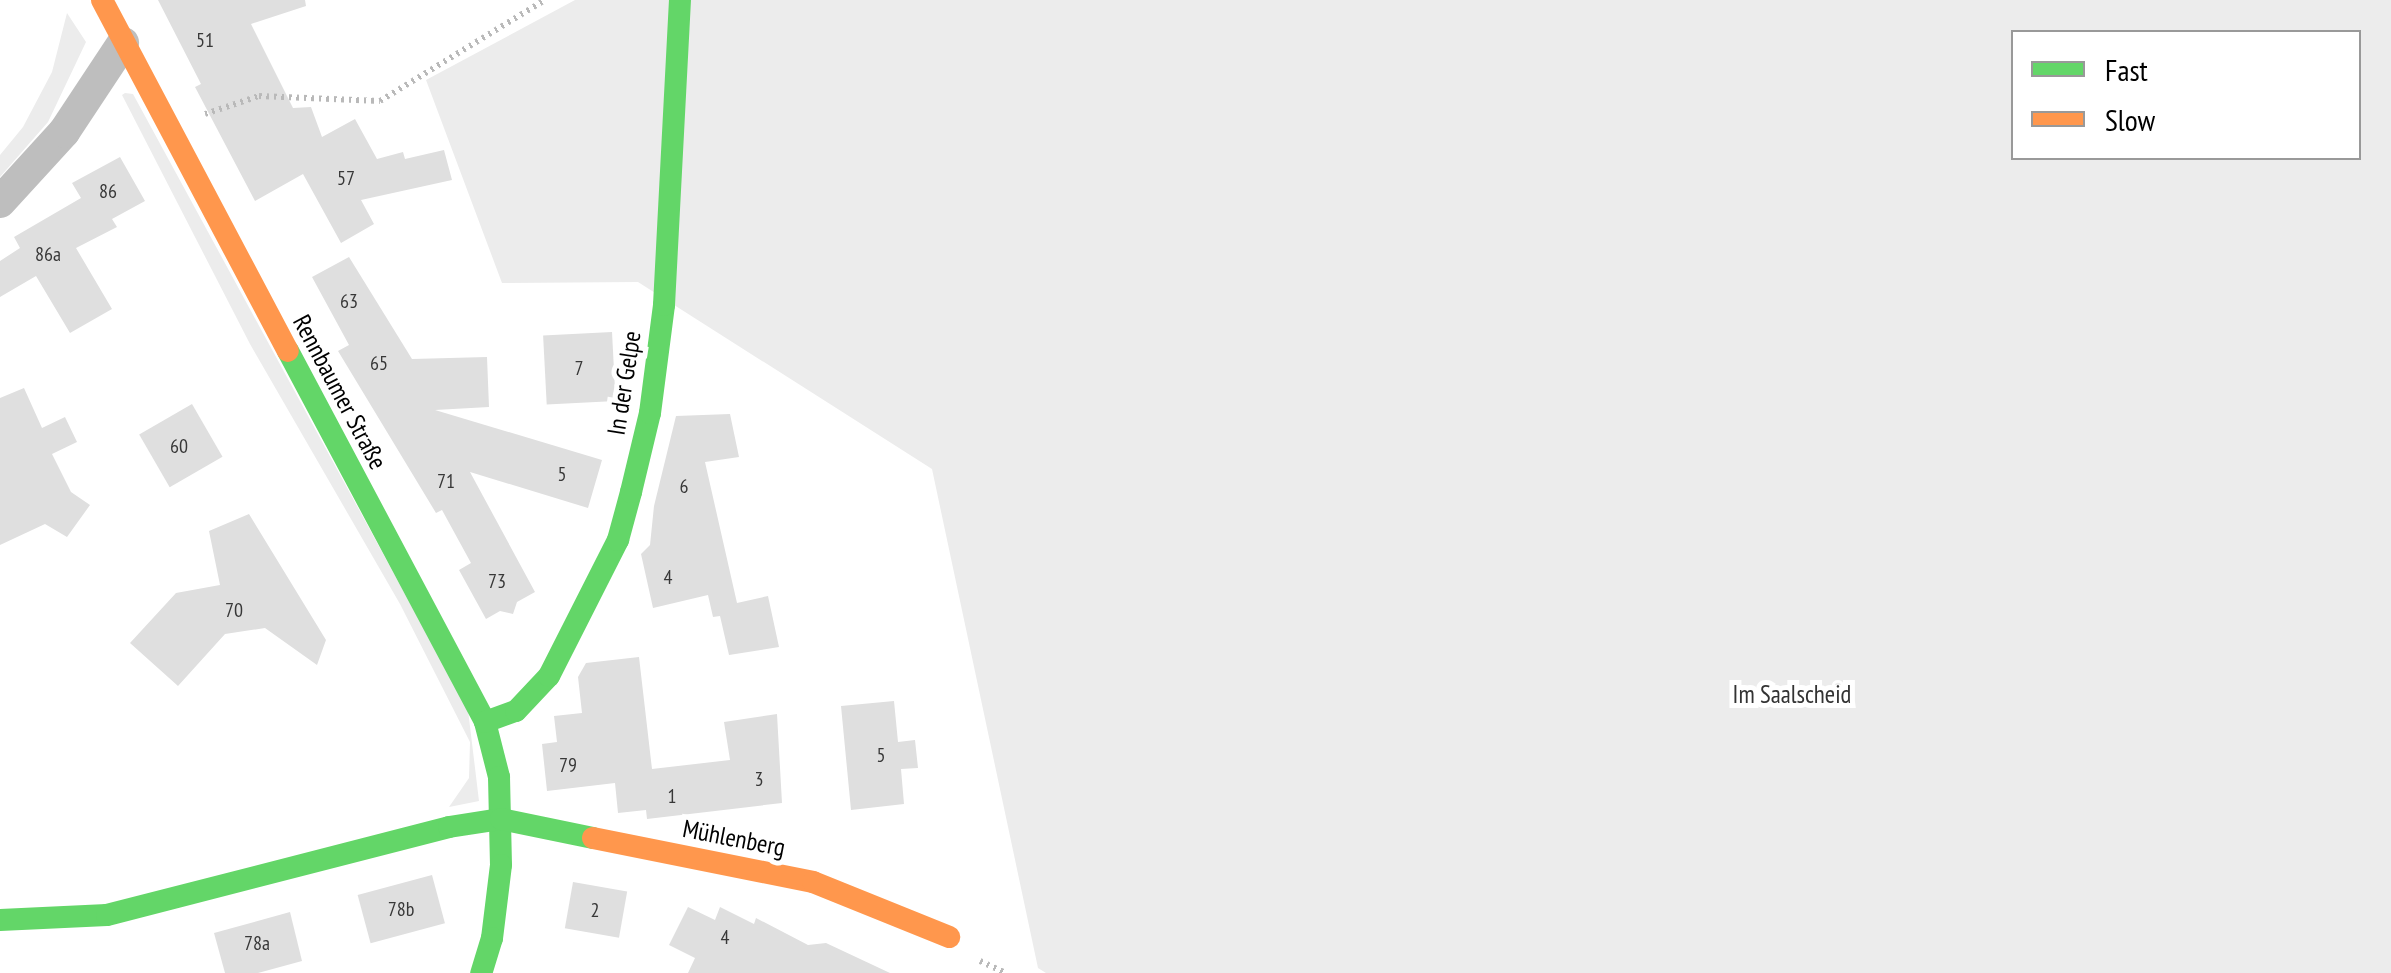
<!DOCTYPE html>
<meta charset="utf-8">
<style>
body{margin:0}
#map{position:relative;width:2391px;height:973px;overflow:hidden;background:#fff;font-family:"PT Sans Narrow",sans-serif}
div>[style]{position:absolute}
.green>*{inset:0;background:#ececec}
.building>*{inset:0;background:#dfdfdf;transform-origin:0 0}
.path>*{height:6px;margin-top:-3px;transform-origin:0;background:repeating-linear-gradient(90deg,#b9b9b9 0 2.5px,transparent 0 7.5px)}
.street>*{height:32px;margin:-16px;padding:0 16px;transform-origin:16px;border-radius:16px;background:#bebebe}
.fast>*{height:22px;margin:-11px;padding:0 11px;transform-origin:11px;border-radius:11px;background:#63d668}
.slow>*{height:22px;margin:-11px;padding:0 11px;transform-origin:11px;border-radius:11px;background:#ff974d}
span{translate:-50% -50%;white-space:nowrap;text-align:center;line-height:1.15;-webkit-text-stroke:10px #fff;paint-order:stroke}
.number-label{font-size:20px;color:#383838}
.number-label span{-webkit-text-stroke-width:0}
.street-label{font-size:25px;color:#000}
.park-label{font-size:25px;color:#333}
.legend{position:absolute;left:2011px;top:30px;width:350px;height:130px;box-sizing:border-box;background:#fff;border:2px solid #999;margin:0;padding:12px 18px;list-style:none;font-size:30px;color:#000}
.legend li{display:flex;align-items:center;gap:20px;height:50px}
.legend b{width:50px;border:2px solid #999}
</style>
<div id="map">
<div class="green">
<div style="clip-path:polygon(evenodd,575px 0,2391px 0,2391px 973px,1046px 973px,1038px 968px,932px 469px,638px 282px,502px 283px,426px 80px,575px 0,2014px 32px,2358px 32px,2358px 158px,2014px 158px,2014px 32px)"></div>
<div style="clip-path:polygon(67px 13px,86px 42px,48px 122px,0 177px,0 155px,23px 127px,52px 72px)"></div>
<div style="clip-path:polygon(125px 93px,133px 94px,468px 710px,479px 801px,449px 807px,469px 778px,470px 742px,400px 604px,250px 344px,122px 95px)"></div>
</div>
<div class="building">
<div style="clip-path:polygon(158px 0,305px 0,306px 6px,251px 24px,293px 108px,311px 107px,322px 137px,355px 119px,377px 159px,403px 152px,405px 159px,444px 150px,452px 180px,361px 200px,374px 224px,341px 243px,303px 174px,255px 201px,195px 87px,201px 84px)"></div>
<div style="clip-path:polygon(120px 157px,145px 201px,112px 219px,117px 227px,76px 248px,112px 309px,70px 333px,36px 276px,0 297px,0 261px,20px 248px,14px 237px,81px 198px,72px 183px)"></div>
<div style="clip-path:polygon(349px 257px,412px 359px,487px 357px,489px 407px,435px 410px,602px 460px,588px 508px,470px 472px,535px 592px,517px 602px,513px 614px,500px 611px,486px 619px,459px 570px,471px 563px,442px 510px,436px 513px,338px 351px,349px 345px,312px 277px)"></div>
<div style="left:612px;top:332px;width:69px;height:69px;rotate:87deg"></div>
<div style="clip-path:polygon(24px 388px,42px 428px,65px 417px,77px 442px,52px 454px,71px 492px,90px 505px,67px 537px,45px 524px,0 545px,0 398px)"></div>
<div style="left:192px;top:404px;width:61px;height:61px;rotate:60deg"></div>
<div style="clip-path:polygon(730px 414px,739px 457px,705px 462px,737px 603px,768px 596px,779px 647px,729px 655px,720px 616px,713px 617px,708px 595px,653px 608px,641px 554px,650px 545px,654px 506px,676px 416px)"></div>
<div style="clip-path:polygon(249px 514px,326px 640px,317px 665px,265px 628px,225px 634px,178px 686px,130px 643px,176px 593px,220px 585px,209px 531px)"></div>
<div style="clip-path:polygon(639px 657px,652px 769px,730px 760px,724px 722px,777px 714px,782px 803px,647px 819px,646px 810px,618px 813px,615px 783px,547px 791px,542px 744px,557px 742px,554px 716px,582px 713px,578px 677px,586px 663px)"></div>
<div style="clip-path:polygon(894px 701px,898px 742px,915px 740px,918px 768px,901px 769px,904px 804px,851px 810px,841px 706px)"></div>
<div style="left:432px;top:875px;width:50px;height:77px;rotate:75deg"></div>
<div style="left:573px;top:882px;width:55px;height:47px;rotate:10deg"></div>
<div style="clip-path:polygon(688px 907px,715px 920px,720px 907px,754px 924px,756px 918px,808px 945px,826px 943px,890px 973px,688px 973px,695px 958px,669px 945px)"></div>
<div style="clip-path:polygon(290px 912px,302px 961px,258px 973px,225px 973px,214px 933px)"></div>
</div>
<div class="path">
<div style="left:205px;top:114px;width:57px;rotate:-18.4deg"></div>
<div style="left:259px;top:96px;width:121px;rotate:2.4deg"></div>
<div style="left:380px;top:101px;width:193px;rotate:-31.5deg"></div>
<div style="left:980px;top:961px;width:29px;rotate:25deg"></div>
</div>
<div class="street">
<div style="left:0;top:202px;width:95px;rotate:-47.6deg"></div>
<div style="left:64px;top:132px;width:107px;rotate:-56.5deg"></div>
</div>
<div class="fast">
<div style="left:288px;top:351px;width:420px;rotate:62deg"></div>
<div style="left:485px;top:722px;width:57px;rotate:75.7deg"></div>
<div style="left:499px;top:777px;width:88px;rotate:88.7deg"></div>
<div style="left:501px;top:865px;width:74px;rotate:97deg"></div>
<div style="left:492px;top:938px;width:37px;rotate:107deg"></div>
<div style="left:485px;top:722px;width:33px;rotate:-20deg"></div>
<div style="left:516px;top:711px;width:48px;rotate:-46.7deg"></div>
<div style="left:549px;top:676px;width:153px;rotate:-63.1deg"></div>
<div style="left:618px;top:540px;width:50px;rotate:-74.8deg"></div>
<div style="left:631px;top:492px;width:81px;rotate:-76.5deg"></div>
<div style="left:650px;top:413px;width:109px;rotate:-82.6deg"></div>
<div style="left:664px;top:305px;width:305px;rotate:-87deg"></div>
<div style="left:0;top:920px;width:107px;rotate:-2.7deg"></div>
<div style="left:107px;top:915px;width:353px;rotate:-14.4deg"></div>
<div style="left:449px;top:827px;width:53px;rotate:-8.7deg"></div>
<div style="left:501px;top:819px;width:94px;rotate:11.7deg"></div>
</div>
<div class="slow">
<div style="left:102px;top:0;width:397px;rotate:62.1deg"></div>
<div style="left:593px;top:838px;width:224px;rotate:11.3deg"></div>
<div style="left:813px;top:882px;width:147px;rotate:22deg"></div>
</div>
<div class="number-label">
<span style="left:205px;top:40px">51</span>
<span style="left:346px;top:178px">57</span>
<span style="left:108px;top:191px">86</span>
<span style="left:48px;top:254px">86a</span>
<span style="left:349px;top:301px">63</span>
<span style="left:379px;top:363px">65</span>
<span style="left:579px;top:368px">7</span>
<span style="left:179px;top:446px">60</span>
<span style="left:562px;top:474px">5</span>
<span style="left:446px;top:481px">71</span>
<span style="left:684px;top:486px">6</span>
<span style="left:668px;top:577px">4</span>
<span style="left:497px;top:581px">73</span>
<span style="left:234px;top:610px">70</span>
<span style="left:881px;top:755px">5</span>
<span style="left:568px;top:765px">79</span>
<span style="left:759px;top:779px">3</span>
<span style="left:672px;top:796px">1</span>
<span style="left:401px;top:909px">78b</span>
<span style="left:595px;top:910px">2</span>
<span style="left:725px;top:937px">4</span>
<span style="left:257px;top:943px">78a</span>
</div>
<div class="street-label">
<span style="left:624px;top:383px;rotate:-81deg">In der Gelpe</span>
<span style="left:340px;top:392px;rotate:62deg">Rennbaumer Straße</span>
<span style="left:734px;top:838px;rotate:11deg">Mühlenberg</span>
</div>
<div class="park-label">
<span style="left:1792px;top:694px">Im Saalscheid</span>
</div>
<ul class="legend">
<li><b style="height:12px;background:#63d668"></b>Fast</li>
<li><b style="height:12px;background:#ff974d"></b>Slow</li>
</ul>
</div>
